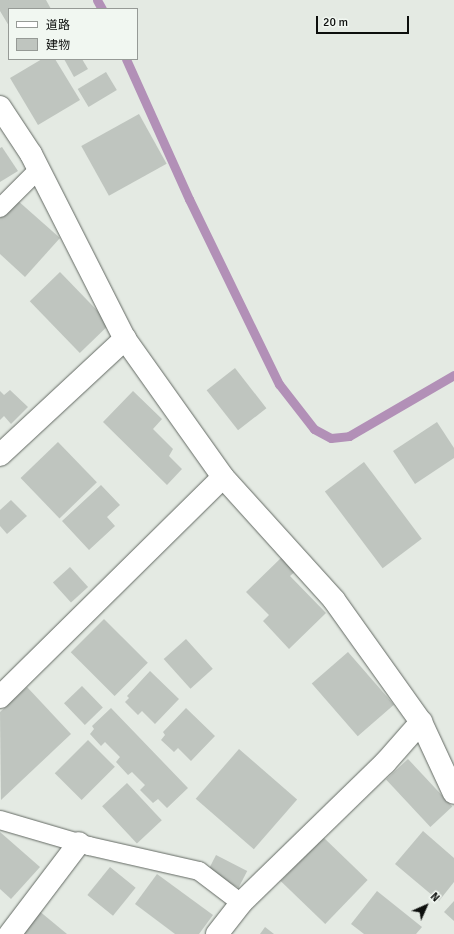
<!DOCTYPE html>
<meta charset="utf-8">
<style>
body{margin:0}
#map{position:relative;width:454px;height:934px;overflow:hidden;background:#e4eae3;font-family:Signika,"Noto Sans JP",sans-serif}
div>[style]{position:absolute}
.stream>*{height:9px;margin:-4.5px;padding:0 4.5px;transform-origin:4.5px;border-radius:4.5px;background:#b290b7}
.building>*{inset:0;background:#bfc5bf;transform-origin:0 0}
.roads{filter:drop-shadow(0 0 1px #636963) drop-shadow(0 0 1px #636963)}
.lane>*{height:18px;margin:-9px;padding:0 9px;transform-origin:9px;border-radius:9px;background:#fff}
.street>*{height:22px;margin:-11px;padding:0 11px;transform-origin:11px;border-radius:11px;background:#fff}
span{translate:-50% -50%;white-space:nowrap;text-align:center;line-height:1.15;-webkit-text-stroke:3px #f1f7f1;paint-order:stroke}
.legend{position:absolute;left:8px;top:8px;width:130px;height:52px;box-sizing:border-box;background:#f1f7f1;border:1px solid #969a96;margin:0;padding:5px 7px;list-style:none;font-size:12px;color:#0d0f0d}
.legend li{display:flex;align-items:center;gap:8px;height:20px}
.legend b{width:20px;border:1px solid #969a96}
.north{position:absolute;left:406px;top:886px;width:40px;height:40px;-webkit-text-stroke:3px #f1f7f1;paint-order:stroke;rotate:45deg;font-size:11px;font-weight:700;line-height:16px;text-align:center;color:#0d0f0d}
.north::after{content:'';display:block;margin:auto;width:14px;height:18px;background:#0d0f0d;clip-path:polygon(50% 0,100% 100%,50% 72%,0 100%)}
.scale{position:absolute;left:316px;top:16px;width:93px;height:18px;box-sizing:border-box;border:2px solid #0d0f0d;border-top:0;padding-left:5px;font-size:12px;line-height:14px;white-space:nowrap;color:#0d0f0d;-webkit-text-stroke:3px #f1f7f1;paint-order:stroke}
</style>
<div id="map">
<div class="stream">
<div style="left:97px;top:0;width:10px;rotate:61deg"></div>
<div style="left:126px;top:59px;width:154px;rotate:65.8deg"></div>
<div style="left:189px;top:199px;width:206px;rotate:64.1deg"></div>
<div style="left:279px;top:384px;width:57px;rotate:52.1deg"></div>
<div style="left:314px;top:429px;width:19px;rotate:28deg"></div>
<div style="left:331px;top:438px;width:18px;rotate:-6deg"></div>
<div style="left:349px;top:436px;width:121px;rotate:-30.2deg"></div>
</div>
<div class="building">
<div style="clip-path:polygon(0 0,46px 0,51px 9px,9px 9px,9px 26px,0 11px)"></div>
<div style="clip-path:polygon(42px 59px,55px 59px,80px 100px,38px 125px,10px 78px)"></div>
<div style="clip-path:polygon(64px 59px,82px 59px,88px 69px,74px 77px)"></div>
<div style="left:106px;top:72px;width:21px;height:33px;rotate:59deg"></div>
<div style="left:139px;top:114px;width:57px;height:66px;rotate:61deg"></div>
<div style="clip-path:polygon(2px 147px,18px 171px,0 182px,0 148px)"></div>
<div style="clip-path:polygon(17px 200px,60px 238px,25px 277px,0 254px,0 218px)"></div>
<div style="left:60px;top:272px;width:72px;height:42px;rotate:46deg"></div>
<div style="left:235px;top:368px;width:51px;height:36px;rotate:52deg"></div>
<div style="clip-path:polygon(10px 390px,28px 407px,11px 424px,4px 416px,0 420px,0 391px,4px 395px)"></div>
<div style="clip-path:polygon(133px 391px,162px 419px,153px 429px,173px 449px,169px 456px,182px 469px,167px 485px,103px 422px)"></div>
<div style="clip-path:polygon(437px 422px,454px 448px,454px 458px,415px 484px,393px 451px)"></div>
<div style="left:58px;top:442px;width:56px;height:52px;rotate:46deg"></div>
<div style="left:364px;top:462px;width:96px;height:49px;rotate:53deg"></div>
<div style="clip-path:polygon(101px 485px,120px 505px,107px 517px,115px 526px,89px 550px,62px 521px)"></div>
<div style="clip-path:polygon(11px 500px,27px 516px,7px 534px,0 526px,0 510px)"></div>
<div style="clip-path:polygon(283px 556px,297px 570px,290px 576px,326px 613px,289px 649px,263px 621px,269px 615px,246px 592px)"></div>
<div style="left:70px;top:567px;width:27px;height:23px;rotate:48deg"></div>
<div style="left:104px;top:619px;width:62px;height:47px;rotate:45deg"></div>
<div style="left:186px;top:639px;width:40px;height:30px;rotate:48deg"></div>
<div style="left:348px;top:652px;width:70px;height:48px;rotate:49deg"></div>
<div style="clip-path:polygon(150px 671px,179px 699px,155px 724px,142px 711px,138px 715px,125px 702px,129px 698px,127px 696px)"></div>
<div style="left:82px;top:686px;width:30px;height:25px;rotate:46deg"></div>
<div style="clip-path:polygon(27px 687px,71px 734px,1px 800px,0 712px)"></div>
<div style="clip-path:polygon(111px 708px,188px 788px,167px 808px,158px 799px,153px 803px,140px 790px,145px 785px,132px 772px,128px 775px,116px 762px,120px 757px,105px 742px,101px 746px,90px 734px,94px 729px,92px 726px)"></div>
<div style="clip-path:polygon(186px 708px,215px 736px,191px 761px,178px 748px,174px 752px,161px 740px,165px 735px,163px 732px)"></div>
<div style="left:88px;top:740px;width:38px;height:47px;rotate:45deg"></div>
<div style="left:239px;top:749px;width:77px;height:66px;rotate:41deg"></div>
<div style="left:408px;top:759px;width:65px;height:30px;rotate:47deg"></div>
<div style="left:127px;top:783px;width:51px;height:34px;rotate:47deg"></div>
<div style="clip-path:polygon(423px 831px,454px 858px,454px 882px,439px 901px,395px 864px)"></div>
<div style="clip-path:polygon(0 832px,40px 867px,11px 899px,0 889px)"></div>
<div style="left:323px;top:837px;width:62px;height:61px;rotate:44deg"></div>
<div style="left:216px;top:855px;width:35px;height:19px;rotate:27deg"></div>
<div style="left:110px;top:867px;width:33px;height:36px;rotate:39deg"></div>
<div style="clip-path:polygon(157px 874px,213px 915px,199px 934px,175px 934px,135px 904px)"></div>
<div style="clip-path:polygon(377px 891px,422px 927px,416px 934px,364px 934px,351px 924px)"></div>
<div style="clip-path:polygon(454px 901px,454px 921px,444px 912px)"></div>
<div style="clip-path:polygon(38px 910px,67px 934px,18px 934px)"></div>
<div style="clip-path:polygon(265px 927px,274px 934px,260px 934px)"></div>
</div>
<div class="roads">
<div class="lane">
<div style="left:0;top:208px;width:55px;rotate:-45deg"></div>
<div style="left:0;top:820px;width:93px;rotate:16.3deg"></div>
<div style="left:89px;top:846px;width:113px;rotate:12.8deg"></div>
<div style="left:199px;top:871px;width:53px;rotate:37.3deg"></div>
</div>
<div class="street">
<div style="left:0;top:107px;width:56px;rotate:56.6deg"></div>
<div style="left:31px;top:154px;width:208px;rotate:63.1deg"></div>
<div style="left:125px;top:339px;width:169px;rotate:54.6deg"></div>
<div style="left:223px;top:477px;width:166px;rotate:47.9deg"></div>
<div style="left:334px;top:600px;width:150px;rotate:54.5deg"></div>
<div style="left:421px;top:722px;width:78px;rotate:65.1deg"></div>
<div style="left:0;top:455px;width:171px;rotate:-42.9deg"></div>
<div style="left:0;top:697px;width:313px;rotate:-44.6deg"></div>
<div style="left:10px;top:934px;width:114px;rotate:-52.8deg"></div>
<div style="left:217px;top:934px;width:39px;rotate:-52deg"></div>
<div style="left:241px;top:903px;width:201px;rotate:-44.2deg"></div>
<div style="left:385px;top:763px;width:55px;rotate:-48.7deg"></div>
</div>
</div>
<ul class="legend">
<li><b style="height:5px;background:#fff"></b>道路</li>
<li><b style="height:11px;background:#bfc5bf"></b>建物</li>
</ul>
<div class="north">N</div>
<div class="scale">20 m</div>
</div>
